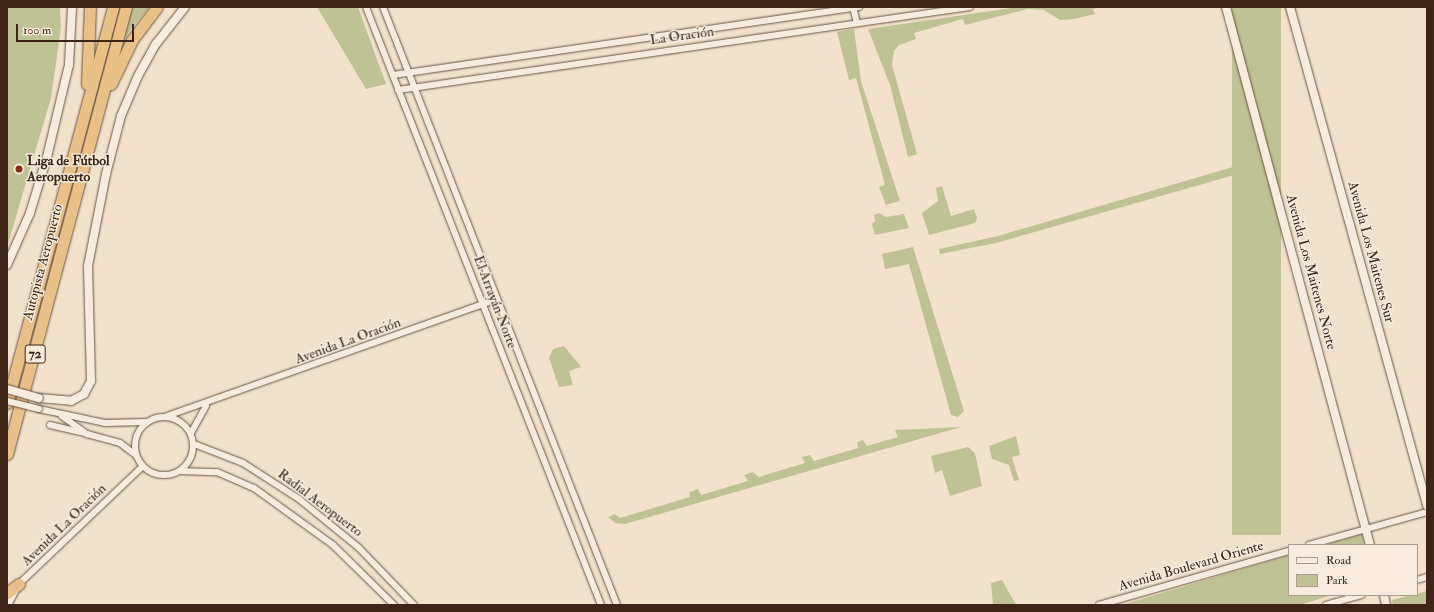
<!DOCTYPE html>
<meta charset="utf-8">
<style>
body{margin:0}
#map{position:relative;width:1434px;height:612px;overflow:hidden;background:#f2e2cb;font-family:"IM FELL Double Pica",serif}
div>[style]{position:absolute}
.green>*{inset:0;background:#bfc294;transform-origin:0 0}
.roads{filter:drop-shadow(0 0 1px #6b5444) drop-shadow(0 0 1px #6b5444)}
.minor>*{height:6px;margin:-3px;padding:0 3px;transform-origin:3px;border-radius:3px;background:#f7ecdd}
.minor>.ring{margin:-3px;padding:0;box-sizing:content-box;background:none;border:6px solid #f7ecdd;border-radius:50%}
.tertiary>*{height:8px;margin:-4px;padding:0 4px;transform-origin:4px;border-radius:4px;background:#f7ecdd}
.motorway>*{height:11px;margin:-5.5px;padding:0 5.5px;transform-origin:5.5px;border-radius:5.5px;background:#e9c186}
.bridges{filter:drop-shadow(0 0 1px #6b5444) drop-shadow(0 0 1px #6b5444)}
.minor-bridge>*{height:6px;margin:-3px;padding:0 3px;transform-origin:3px;border-radius:3px;background:#f7ecdd}
.tertiary-bridge>*{height:8px;margin:-4px;padding:0 4px;transform-origin:4px;border-radius:4px;background:#f7ecdd}
.dots>*{width:11px;height:11px;translate:-50% -50%;box-sizing:border-box;border:2px solid #f7ecdd;border-radius:50%}
span{translate:-50% -50%;white-space:nowrap;text-align:center;line-height:1.15;-webkit-text-stroke:3px #f7ecdd;paint-order:stroke}
.shield-label span{padding:1px 3px;background:#f7ecdd;border:1px solid;border-radius:3px;-webkit-text-stroke-width:0}
.shield-label{font-size:13px;color:#3e2517;font-weight:700}
.street-label{font-size:14px;color:#3e2517}
.poi-label{font-size:14px;color:#3e2517;font-weight:700}
.left{translate:0 -50%;text-align:left}
.frame{position:absolute;inset:0;border:8px solid #3e2517;pointer-events:none}
.legend{position:absolute;left:1288px;top:544px;width:130px;height:52px;box-sizing:border-box;background:#f7ecdd;border:1px solid #ad9c8e;margin:0;padding:5px 7px;list-style:none;font-size:12px;color:#3e2517}
.legend li{display:flex;align-items:center;gap:8px;height:20px}
.legend b{width:20px;border:1px solid #ad9c8e}
.scale{position:absolute;left:16px;top:24px;width:118px;height:18px;box-sizing:border-box;border:2px solid #3e2517;border-top:0;padding-left:5px;font-size:12px;line-height:14px;white-space:nowrap;color:#3e2517;-webkit-text-stroke:3px #f7ecdd;paint-order:stroke}
</style>
<div id="map">
<div class="green">
<div style="clip-path:polygon(7px 7px,60px 7px,61px 27px,51px 98px,7px 247px)"></div>
<div style="clip-path:polygon(128px 7px,149px 7px,125px 37px,120px 35px)"></div>
<div style="clip-path:polygon(317px 7px,358px 7px,386px 84px,366px 89px)"></div>
<div style="clip-path:polygon(1018px 7px,1100px 7px,1093px 9px,1095px 14px,1074px 19px,1060px 20px,1044px 10px,1028px 9px,965px 25px,963px 19px,914px 33px,916px 39px,899px 45px,894px 51px,892px 65px,917px 154px,908px 157px,890px 85px,868px 29px)"></div>
<div style="left:1232px;top:7px;width:49px;height:528px"></div>
<div style="clip-path:polygon(854px 29px,861px 81px,900px 201px,886px 205px,879px 187px,885px 185px,856px 78px,849px 80px,837px 32px)"></div>
<div style="clip-path:polygon(1243px 164px,1245px 172px,996px 243px,940px 254px,939px 249px,998px 236px)"></div>
<div style="clip-path:polygon(942px 186px,951px 216px,974px 209px,977px 218px,975px 223px,929px 235px,922px 213px,938px 201px,936px 188px)"></div>
<div style="clip-path:polygon(879px 213px,886px 217px,904px 214px,909px 228px,875px 235px,872px 224px,875px 221px,874px 215px)"></div>
<div style="clip-path:polygon(913px 247px,964px 411px,958px 417px,951px 415px,909px 264px,885px 269px,882px 254px)"></div>
<div style="clip-path:polygon(564px 346px,581px 367px,569px 371px,573px 385px,559px 387px,549px 358px,553px 349px)"></div>
<div style="clip-path:polygon(961px 427px,625px 524px,615px 523px,608px 517px,615px 514px,620px 518px,690px 497px,689px 492px,698px 489px,701px 495px,748px 481px,744px 475px,753px 472px,759px 477px,805px 463px,802px 457px,810px 455px,814px 461px,858px 448px,857px 442px,863px 440px,867px 446px,898px 437px,895px 430px)"></div>
<div style="clip-path:polygon(1016px 436px,1020px 455px,1012px 457px,1019px 480px,1014px 481px,1009px 465px,992px 459px,989px 446px)"></div>
<div style="clip-path:polygon(968px 447px,975px 453px,982px 486px,950px 496px,942px 470px,935px 473px,931px 456px)"></div>
<div style="clip-path:polygon(1362px 534px,1365px 545px,1324px 545px)"></div>
<div style="clip-path:polygon(1289px 555px,1289px 595px,1333px 595px,1299px 605px,1122px 605px)"></div>
<div style="clip-path:polygon(1002px 580px,1016px 605px,993px 605px,991px 583px)"></div>
<div style="clip-path:polygon(1427px 591px,1427px 605px,1393px 605px,1392px 600px)"></div>
</div>
<div class="roads">
<div class="minor">
<div style="left:366px;top:7px;width:643px;rotate:68.55deg"></div>
<div style="left:383px;top:7px;width:642px;rotate:68.63deg"></div>
<div style="left:853px;top:7px;width:16px;rotate:76deg"></div>
<div style="left:393px;top:75px;width:471px;rotate:-8.3deg"></div>
<div style="left:398px;top:90px;width:578px;rotate:-8.26deg"></div>
<div style="left:39px;top:409px;width:67px;rotate:12deg"></div>
<div style="left:105px;top:423px;width:42px;rotate:-1.4deg"></div>
<div style="left:62px;top:416px;width:31px;rotate:36deg"></div>
<div style="left:87px;top:434px;width:34px;rotate:15deg"></div>
<div style="left:120px;top:443px;width:20px;rotate:37deg"></div>
<div style="left:167px;top:416px;width:350px;rotate:-19.5deg"></div>
<div class="ring" style="left:135px;top:417px;width:52px;height:52px"></div>
<div style="left:50px;top:425px;width:36px;rotate:13deg"></div>
<div style="left:191px;top:433px;width:31px;rotate:-61deg"></div>
<div style="left:194px;top:444px;width:53px;rotate:21.2deg"></div>
<div style="left:243px;top:463px;width:67px;rotate:32.7deg"></div>
<div style="left:299px;top:499px;width:77px;rotate:39.2deg"></div>
<div style="left:359px;top:548px;width:79px;rotate:46deg"></div>
<div style="left:179px;top:471px;width:38px;rotate:2deg"></div>
<div style="left:217px;top:472px;width:40px;rotate:23.4deg"></div>
<div style="left:254px;top:488px;width:97px;rotate:35.8deg"></div>
<div style="left:333px;top:545px;width:86px;rotate:44.5deg"></div>
<div style="left:1309px;top:545px;width:123px;rotate:-15.6deg"></div>
<div style="left:1417px;top:580px;width:10px;rotate:-17deg"></div>
<div style="left:8px;top:605px;width:24px;rotate:-62deg"></div>
<div style="left:19px;top:584px;width:171px;rotate:-43.6deg"></div>
<div style="left:1099px;top:605px;width:198px;rotate:-15.9deg"></div>
<div style="left:1326px;top:605px;width:37px;rotate:-16deg"></div>
</div>
<div class="tertiary">
<div style="left:1226px;top:7px;width:557px;rotate:75.02deg"></div>
<div style="left:1290px;top:7px;width:517px;rotate:74.62deg"></div>
<div style="left:7px;top:265px;width:57px;rotate:-66.1deg"></div>
<div style="left:30px;top:213px;width:59px;rotate:-73.1deg"></div>
<div style="left:47px;top:157px;width:95px;rotate:-76.6deg"></div>
<div style="left:69px;top:65px;width:58px;rotate:-87deg"></div>
<div style="left:39px;top:398px;width:32px;rotate:5deg"></div>
<div style="left:71px;top:401px;width:15px;rotate:-28deg"></div>
<div style="left:84px;top:394px;width:15px;rotate:-62deg"></div>
<div style="left:91px;top:381px;width:115px;rotate:-91.5deg"></div>
<div style="left:88px;top:266px;width:94px;rotate:-78.9deg"></div>
<div style="left:106px;top:174px;width:60px;rotate:-75.5deg"></div>
<div style="left:121px;top:116px;width:43px;rotate:-67deg"></div>
<div style="left:138px;top:76px;width:37px;rotate:-61deg"></div>
<div style="left:156px;top:44px;width:47px;rotate:-51.9deg"></div>
<div style="left:1384px;top:595px;width:10px;rotate:79deg"></div>
</div>
<div class="motorway">
<div style="left:87px;top:84px;width:77px;rotate:-87.8deg"></div>
<div style="left:111px;top:84px;width:49px;rotate:-64.5deg"></div>
<div style="left:132px;top:40px;width:41px;rotate:-52.9deg"></div>
<div style="left:7px;top:403px;width:410px;rotate:-75deg"></div>
<div style="left:7px;top:454px;width:463px;rotate:-75.1deg"></div>
<div style="left:7px;top:593px;width:15px;rotate:-37deg"></div>
</div>
</div>
<div class="bridges">
<div class="minor-bridge">
<div style="left:7px;top:401px;width:33px;rotate:14deg"></div>
</div>
<div class="tertiary-bridge">
<div style="left:7px;top:389px;width:33px;rotate:16deg"></div>
</div>
</div>
<div class="dots">
<div style="left:19px;top:169px;background:#8f2418"></div>
</div>
<div class="shield-label">
<span style="left:35px;top:354px">72</span>
</div>
<div class="street-label">
<span style="left:682px;top:36px;rotate:-8deg">La Oración</span>
<span style="left:1371px;top:252px;rotate:75deg">Avenida Los Maitenes Sur</span>
<span style="left:43px;top:262px;rotate:-75deg">Autopista Aeropuerto</span>
<span style="left:1311px;top:272px;rotate:75deg">Avenida Los Maitenes Norte</span>
<span style="left:495px;top:302px;rotate:69deg">El Arrayán Norte</span>
<span style="left:348px;top:341px;rotate:-20deg">Avenida La Oración</span>
<span style="left:320px;top:503px;rotate:37deg">Radial Aeropuerto</span>
<span style="left:64px;top:525px;rotate:-44deg">Avenida La Oración</span>
<span style="left:1191px;top:566px;rotate:-16deg">Avenida Boulevard Oriente</span>
</div>
<div class="poi-label">
<span class="left" style="left:27px;top:169px">Liga de Fútbol<br>Aeropuerto</span>
</div>
<div class="frame"></div>
<ul class="legend">
<li><b style="height:5px;background:#f7ecdd"></b>Road</li>
<li><b style="height:11px;background:#bfc294"></b>Park</li>
</ul>
<div class="scale">100 m</div>
</div>
